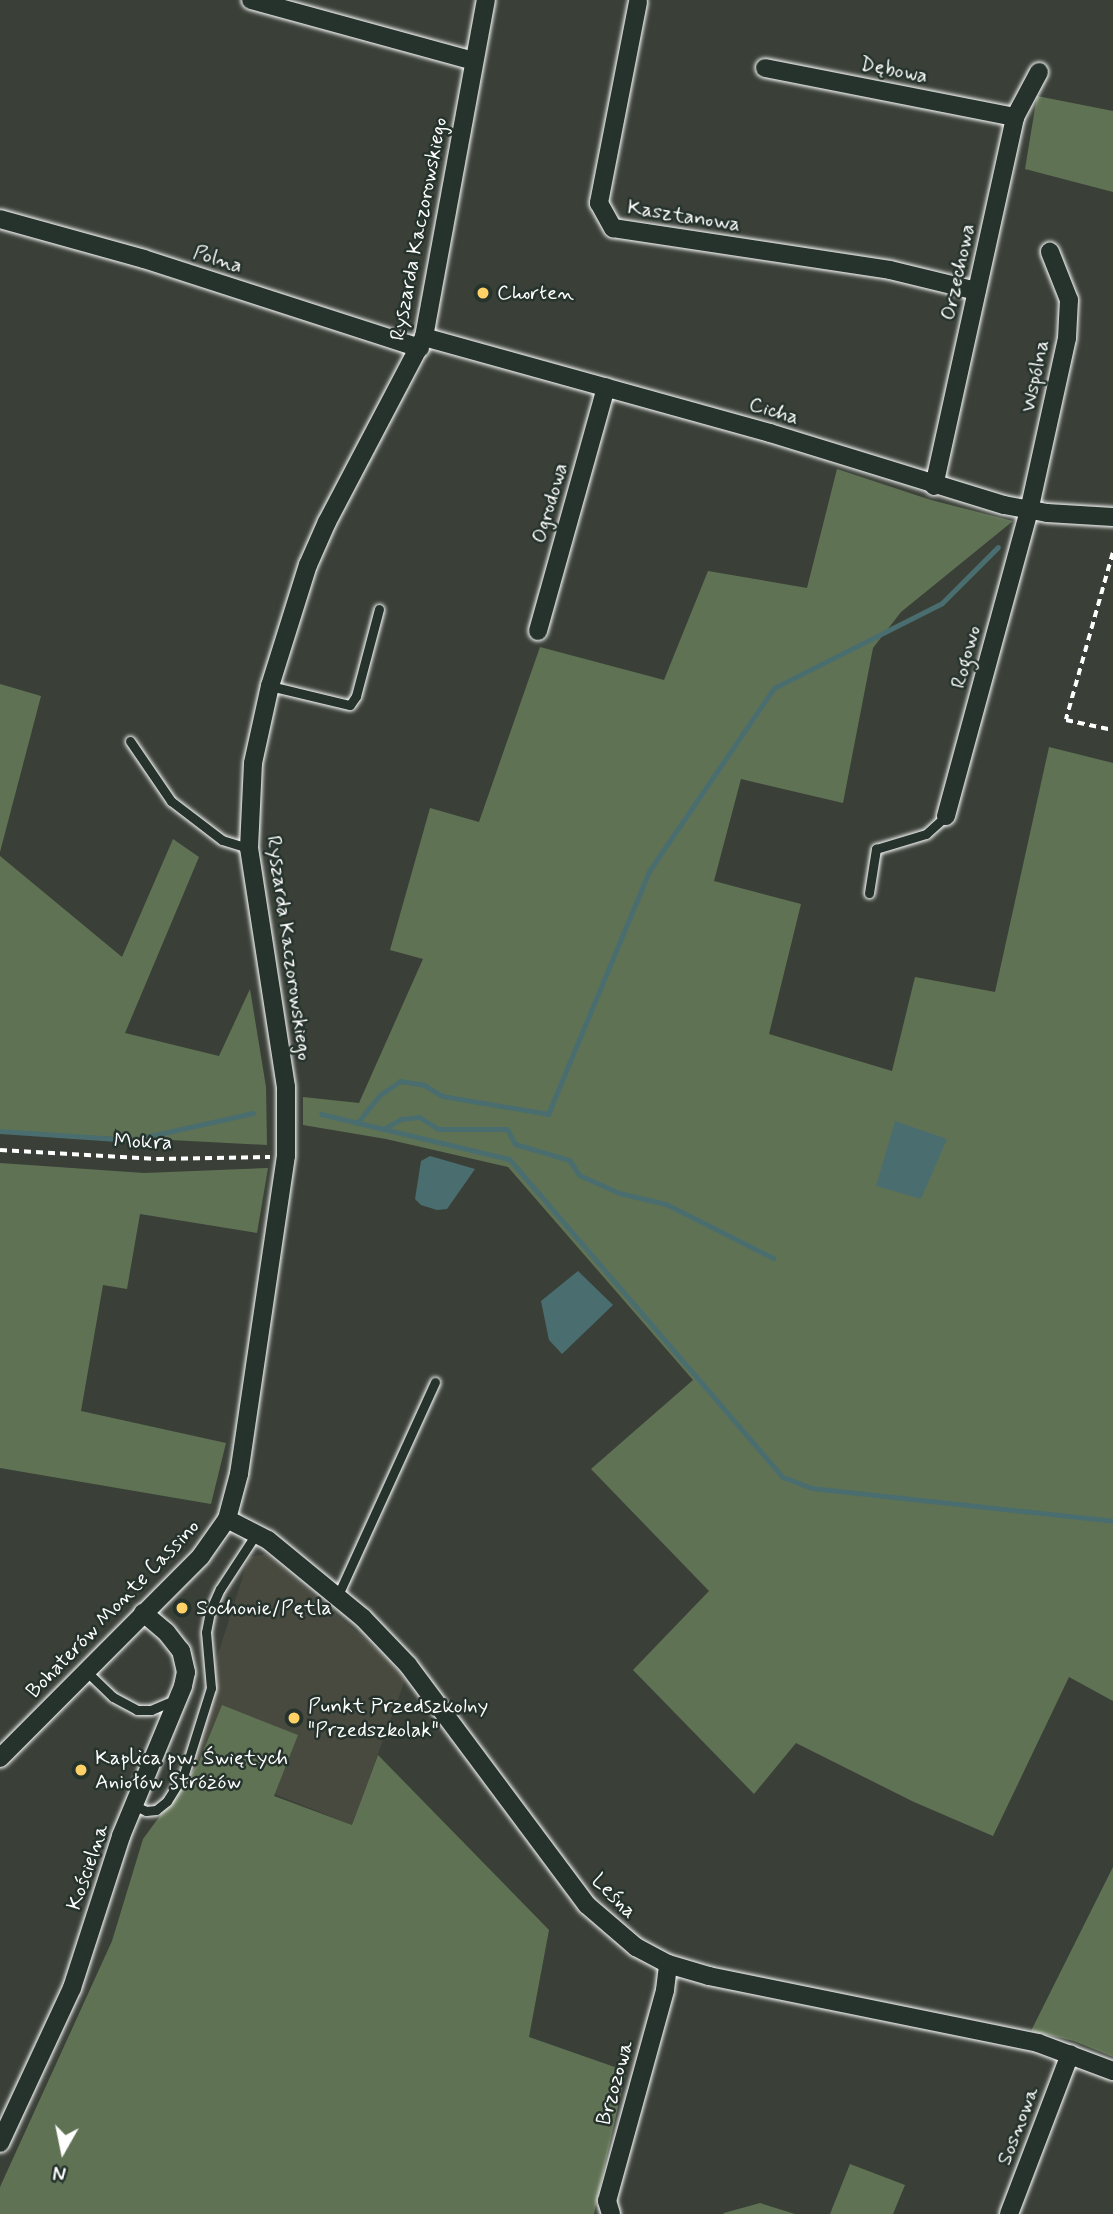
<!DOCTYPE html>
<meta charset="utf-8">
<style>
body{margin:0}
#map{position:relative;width:1113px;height:2214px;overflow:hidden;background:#3a4038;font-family:Mynerve,sans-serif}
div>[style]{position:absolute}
.built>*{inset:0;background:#484a3f}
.green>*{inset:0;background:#607254}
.water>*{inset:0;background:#4a6e6f}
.stream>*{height:5px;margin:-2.5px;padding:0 2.5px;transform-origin:2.5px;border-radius:2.5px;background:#4a6e6f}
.path>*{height:3.5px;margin-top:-1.75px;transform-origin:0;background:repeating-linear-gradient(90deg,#fff 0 7px,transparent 0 12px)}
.roads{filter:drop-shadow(0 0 2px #fff) drop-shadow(0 0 2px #fff)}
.service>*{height:9px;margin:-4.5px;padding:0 4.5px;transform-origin:4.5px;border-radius:4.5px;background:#26332d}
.minor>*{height:18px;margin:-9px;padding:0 9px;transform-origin:9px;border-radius:9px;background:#26332d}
.dots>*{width:19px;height:19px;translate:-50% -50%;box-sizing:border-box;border:4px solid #26332d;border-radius:50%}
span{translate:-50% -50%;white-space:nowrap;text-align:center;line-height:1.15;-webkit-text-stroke:5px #26332d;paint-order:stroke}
.street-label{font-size:21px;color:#fff}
.poi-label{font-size:21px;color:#fff}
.left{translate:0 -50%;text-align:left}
.north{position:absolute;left:28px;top:2116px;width:70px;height:70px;-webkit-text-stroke:5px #26332d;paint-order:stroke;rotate:189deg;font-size:19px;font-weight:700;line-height:28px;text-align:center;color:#fff}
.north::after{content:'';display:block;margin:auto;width:24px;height:32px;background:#fff;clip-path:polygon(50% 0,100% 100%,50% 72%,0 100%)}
</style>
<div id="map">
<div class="built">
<div style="clip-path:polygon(266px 1554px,390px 1661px,405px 1680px,352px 1825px,185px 1758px,249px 1557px)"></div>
</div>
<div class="green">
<div style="clip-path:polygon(1037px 96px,1113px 111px,1113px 192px,1025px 169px)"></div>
<div style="clip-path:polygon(837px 469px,931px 500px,1013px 521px,901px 612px,873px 648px,843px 803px,741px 779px,714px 881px,801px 904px,769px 1034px,892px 1071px,915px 977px,995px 992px,1049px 747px,1113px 763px,1113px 1701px,1069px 1677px,993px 1836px,914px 1802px,796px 1743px,754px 1794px,633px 1670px,709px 1591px,591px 1469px,693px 1380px,508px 1167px,386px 1139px,303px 1125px,303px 1097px,359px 1103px,423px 959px,390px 950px,430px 808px,479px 822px,540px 647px,664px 680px,708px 571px,807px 588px)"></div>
<div style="clip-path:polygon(0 684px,41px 696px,0 852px)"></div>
<div style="clip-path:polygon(173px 839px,199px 857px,125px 1033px,219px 1056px,250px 989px,266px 1087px,267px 1145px,0 1131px,0 856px,122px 957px)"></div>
<div style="clip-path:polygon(0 1163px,144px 1173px,268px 1168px,257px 1233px,140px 1214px,127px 1289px,103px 1285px,81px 1411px,226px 1443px,211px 1504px,0 1468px)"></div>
<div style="clip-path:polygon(222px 1705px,298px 1735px,274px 1796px,352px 1825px,378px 1755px,549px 1930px,529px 2037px,626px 2071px,594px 2214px,0 2214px,0 2187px,112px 1941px,143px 1839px,198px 1764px)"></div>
<div style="clip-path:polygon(1113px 1867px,1113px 2057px,1074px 2041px,1031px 2031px)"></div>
<div style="clip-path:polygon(850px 2164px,905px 2185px,893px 2214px,830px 2214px)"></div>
<div style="clip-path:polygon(760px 2203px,795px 2214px,723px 2214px,724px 2213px)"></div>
</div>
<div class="water">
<div style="clip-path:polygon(895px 1121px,947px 1139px,921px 1199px,876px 1186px)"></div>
<div style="clip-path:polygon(430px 1156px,475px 1169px,447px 1209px,437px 1210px,421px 1205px,415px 1199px,421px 1161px)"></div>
<div style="clip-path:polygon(578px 1271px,613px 1305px,562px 1354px,549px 1340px,541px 1301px)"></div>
</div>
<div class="stream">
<div style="left:321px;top:1114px;width:193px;rotate:13.5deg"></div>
<div style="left:509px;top:1159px;width:420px;rotate:49.3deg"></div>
<div style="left:783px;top:1477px;width:30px;rotate:21deg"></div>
<div style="left:811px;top:1488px;width:304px;rotate:6.2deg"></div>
<div style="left:357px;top:1123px;width:36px;rotate:-51deg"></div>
<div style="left:380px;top:1095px;width:24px;rotate:-35deg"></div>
<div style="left:400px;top:1081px;width:24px;rotate:9deg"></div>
<div style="left:424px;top:1085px;width:21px;rotate:31deg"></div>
<div style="left:442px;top:1096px;width:108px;rotate:9.6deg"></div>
<div style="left:548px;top:1114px;width:263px;rotate:-67.4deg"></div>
<div style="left:649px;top:871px;width:222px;rotate:-55.7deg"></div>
<div style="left:774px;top:688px;width:188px;rotate:-26.8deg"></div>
<div style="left:942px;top:603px;width:79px;rotate:-45deg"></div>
<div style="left:383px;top:1129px;width:21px;rotate:-29deg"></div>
<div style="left:401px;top:1119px;width:18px;rotate:-6deg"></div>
<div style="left:419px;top:1117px;width:22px;rotate:32deg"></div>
<div style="left:438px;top:1129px;width:69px"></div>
<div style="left:507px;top:1129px;width:17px;rotate:62deg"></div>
<div style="left:515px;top:1144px;width:56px;rotate:16.5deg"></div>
<div style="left:569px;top:1160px;width:18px;rotate:56deg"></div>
<div style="left:579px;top:1175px;width:44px;rotate:24.2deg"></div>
<div style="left:619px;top:1193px;width:48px;rotate:13.2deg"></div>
<div style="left:666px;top:1204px;width:120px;rotate:26.8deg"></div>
<div style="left:0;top:1131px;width:132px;rotate:3.9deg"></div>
<div style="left:132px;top:1140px;width:124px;rotate:-12.6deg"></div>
</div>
<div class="path">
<div style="left:1113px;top:553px;width:173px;rotate:105.7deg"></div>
<div style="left:1066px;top:720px;width:48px;rotate:12deg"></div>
<div style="left:0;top:1150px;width:157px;rotate:3.3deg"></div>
<div style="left:157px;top:1159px;width:113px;rotate:-1deg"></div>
</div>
<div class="roads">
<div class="service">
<div style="left:270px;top:686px;width:82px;rotate:13.4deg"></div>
<div style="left:350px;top:705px;width:11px;rotate:-56deg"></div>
<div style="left:356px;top:696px;width:90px;rotate:-75.2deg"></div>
<div style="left:130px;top:741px;width:73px;rotate:55.7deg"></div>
<div style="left:171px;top:801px;width:64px;rotate:37.4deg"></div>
<div style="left:222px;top:840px;width:28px;rotate:17deg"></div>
<div style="left:869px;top:893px;width:45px;rotate:-81deg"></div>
<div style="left:876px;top:849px;width:52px;rotate:-16.7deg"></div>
<div style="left:926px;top:834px;width:27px;rotate:-42deg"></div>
<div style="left:338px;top:1595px;width:234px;rotate:-65.5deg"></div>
<div style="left:87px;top:1672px;width:36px;rotate:44deg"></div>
<div style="left:113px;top:1697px;width:27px;rotate:28deg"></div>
<div style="left:137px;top:1710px;width:14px"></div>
<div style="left:151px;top:1710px;width:25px;rotate:-23deg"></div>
<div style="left:135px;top:1806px;width:12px;rotate:24deg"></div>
<div style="left:146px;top:1811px;width:10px;rotate:-6deg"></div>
<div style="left:156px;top:1810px;width:14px;rotate:-39deg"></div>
<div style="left:167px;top:1801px;width:32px;rotate:-58deg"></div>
<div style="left:184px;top:1774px;width:90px;rotate:-72.6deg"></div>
<div style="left:211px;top:1688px;width:56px;rotate:-95.1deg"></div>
<div style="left:206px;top:1632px;width:21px;rotate:-79deg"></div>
<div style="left:210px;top:1611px;width:24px;rotate:-66deg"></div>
<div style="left:220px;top:1589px;width:66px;rotate:-56.8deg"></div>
</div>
<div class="minor">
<div style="left:251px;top:0;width:231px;rotate:15.3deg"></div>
<div style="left:638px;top:2px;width:205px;rotate:101deg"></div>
<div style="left:599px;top:203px;width:29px;rotate:61deg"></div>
<div style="left:613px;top:228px;width:280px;rotate:8.6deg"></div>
<div style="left:890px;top:270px;width:89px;rotate:13.6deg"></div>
<div style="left:765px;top:68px;width:255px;rotate:11.1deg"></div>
<div style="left:0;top:219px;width:149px;rotate:15.5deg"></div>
<div style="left:144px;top:259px;width:290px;rotate:17.9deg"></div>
<div style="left:424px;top:337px;width:359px;rotate:15.5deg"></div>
<div style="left:770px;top:433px;width:245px;rotate:17.1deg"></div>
<div style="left:1004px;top:505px;width:44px;rotate:10.5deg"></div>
<div style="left:1047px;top:513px;width:66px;rotate:3.5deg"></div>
<div style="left:934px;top:486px;width:378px;rotate:-77.6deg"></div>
<div style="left:1015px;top:117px;width:51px;rotate:-61.9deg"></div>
<div style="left:538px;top:631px;width:253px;rotate:-74.4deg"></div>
<div style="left:946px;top:816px;width:316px;rotate:-74.8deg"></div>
<div style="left:1029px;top:511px;width:177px;rotate:-77.6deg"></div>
<div style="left:1067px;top:338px;width:38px;rotate:-87deg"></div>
<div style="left:1069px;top:300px;width:52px;rotate:-111.6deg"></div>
<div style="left:227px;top:1519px;width:46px;rotate:27.1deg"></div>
<div style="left:268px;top:1540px;width:123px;rotate:39.4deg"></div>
<div style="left:363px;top:1618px;width:65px;rotate:46.2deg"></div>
<div style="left:408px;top:1665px;width:299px;rotate:53.3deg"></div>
<div style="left:587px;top:1905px;width:65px;rotate:40.6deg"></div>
<div style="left:636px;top:1947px;width:36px;rotate:28deg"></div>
<div style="left:668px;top:1964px;width:43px;rotate:16.3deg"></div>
<div style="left:709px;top:1976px;width:336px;rotate:11.5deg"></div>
<div style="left:1038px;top:2043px;width:80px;rotate:20.5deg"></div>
<div style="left:0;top:1758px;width:285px;rotate:-45.1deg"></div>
<div style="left:201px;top:1556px;width:45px;rotate:-54.9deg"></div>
<div style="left:227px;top:1519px;width:47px;rotate:-75.1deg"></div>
<div style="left:239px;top:1474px;width:321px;rotate:-81.6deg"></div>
<div style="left:286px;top:1156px;width:69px;rotate:-90deg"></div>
<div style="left:286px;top:1087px;width:242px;rotate:-98.8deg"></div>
<div style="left:249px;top:848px;width:85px;rotate:-87.3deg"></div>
<div style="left:253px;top:763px;width:79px;rotate:-77.6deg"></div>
<div style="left:270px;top:686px;width:127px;rotate:-72.6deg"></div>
<div style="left:308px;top:565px;width:47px;rotate:-66.2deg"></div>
<div style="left:327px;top:522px;width:209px;rotate:-62.3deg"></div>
<div style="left:424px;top:337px;width:343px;rotate:-79.6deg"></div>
<div style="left:0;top:2143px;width:171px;rotate:-65.1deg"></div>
<div style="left:72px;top:1988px;width:160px;rotate:-72.1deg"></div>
<div style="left:121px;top:1836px;width:162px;rotate:-67.5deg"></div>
<div style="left:183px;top:1686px;width:14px;rotate:-78deg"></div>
<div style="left:186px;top:1672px;width:22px;rotate:-103deg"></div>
<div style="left:181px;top:1651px;width:24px;rotate:-128deg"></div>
<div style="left:166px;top:1632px;width:30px;rotate:-140deg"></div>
<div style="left:611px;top:2214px;width:14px;rotate:-107deg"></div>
<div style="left:607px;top:2201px;width:219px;rotate:-74.6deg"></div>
<div style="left:665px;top:1990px;width:26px;rotate:-83deg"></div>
<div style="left:1009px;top:2214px;width:171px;rotate:-69.1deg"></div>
</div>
</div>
<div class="dots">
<div style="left:483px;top:293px;background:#ffd166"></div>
<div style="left:182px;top:1608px;background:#ffd166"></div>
<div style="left:294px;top:1718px;background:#ffd166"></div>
<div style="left:81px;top:1770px;background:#ffd166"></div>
</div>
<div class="street-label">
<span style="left:894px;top:70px;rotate:11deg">Dębowa</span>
<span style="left:684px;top:216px;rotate:9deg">Kasztanowa</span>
<span style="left:419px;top:229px;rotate:-79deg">Ryszarda Kaczorowskiego</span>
<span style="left:218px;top:259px;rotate:18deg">Polna</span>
<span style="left:958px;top:272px;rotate:-78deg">Orzechowa</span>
<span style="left:1035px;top:376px;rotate:-78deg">Wspólna</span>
<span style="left:774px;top:411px;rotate:17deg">Cicha</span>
<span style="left:550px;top:503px;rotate:-74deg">Ogrodowa</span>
<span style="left:966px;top:657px;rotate:-75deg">Rogowo</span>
<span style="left:289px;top:948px;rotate:82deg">Ryszarda Kaczorowskiego</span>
<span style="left:143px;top:1142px;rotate:2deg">Mokra</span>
<span style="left:113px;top:1609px;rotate:-46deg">Bohaterów Monte Cassino</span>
<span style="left:88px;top:1867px;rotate:-71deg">Kościelna</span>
<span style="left:614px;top:1896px;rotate:45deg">Leśna</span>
<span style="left:615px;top:2083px;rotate:-74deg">Brzozowa</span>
<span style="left:1018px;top:2126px;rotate:-69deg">Sosnowa</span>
</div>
<div class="poi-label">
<span class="left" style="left:497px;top:293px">Chorten</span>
<span class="left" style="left:196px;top:1608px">Sochonie/Pętla</span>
<span class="left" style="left:308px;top:1718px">Punkt Przedszkolny<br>"Przedszkolak"</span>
<span class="left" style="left:95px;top:1770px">Kaplica pw. Świętych<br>Aniołów Stróżów</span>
</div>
<div class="north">N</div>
</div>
